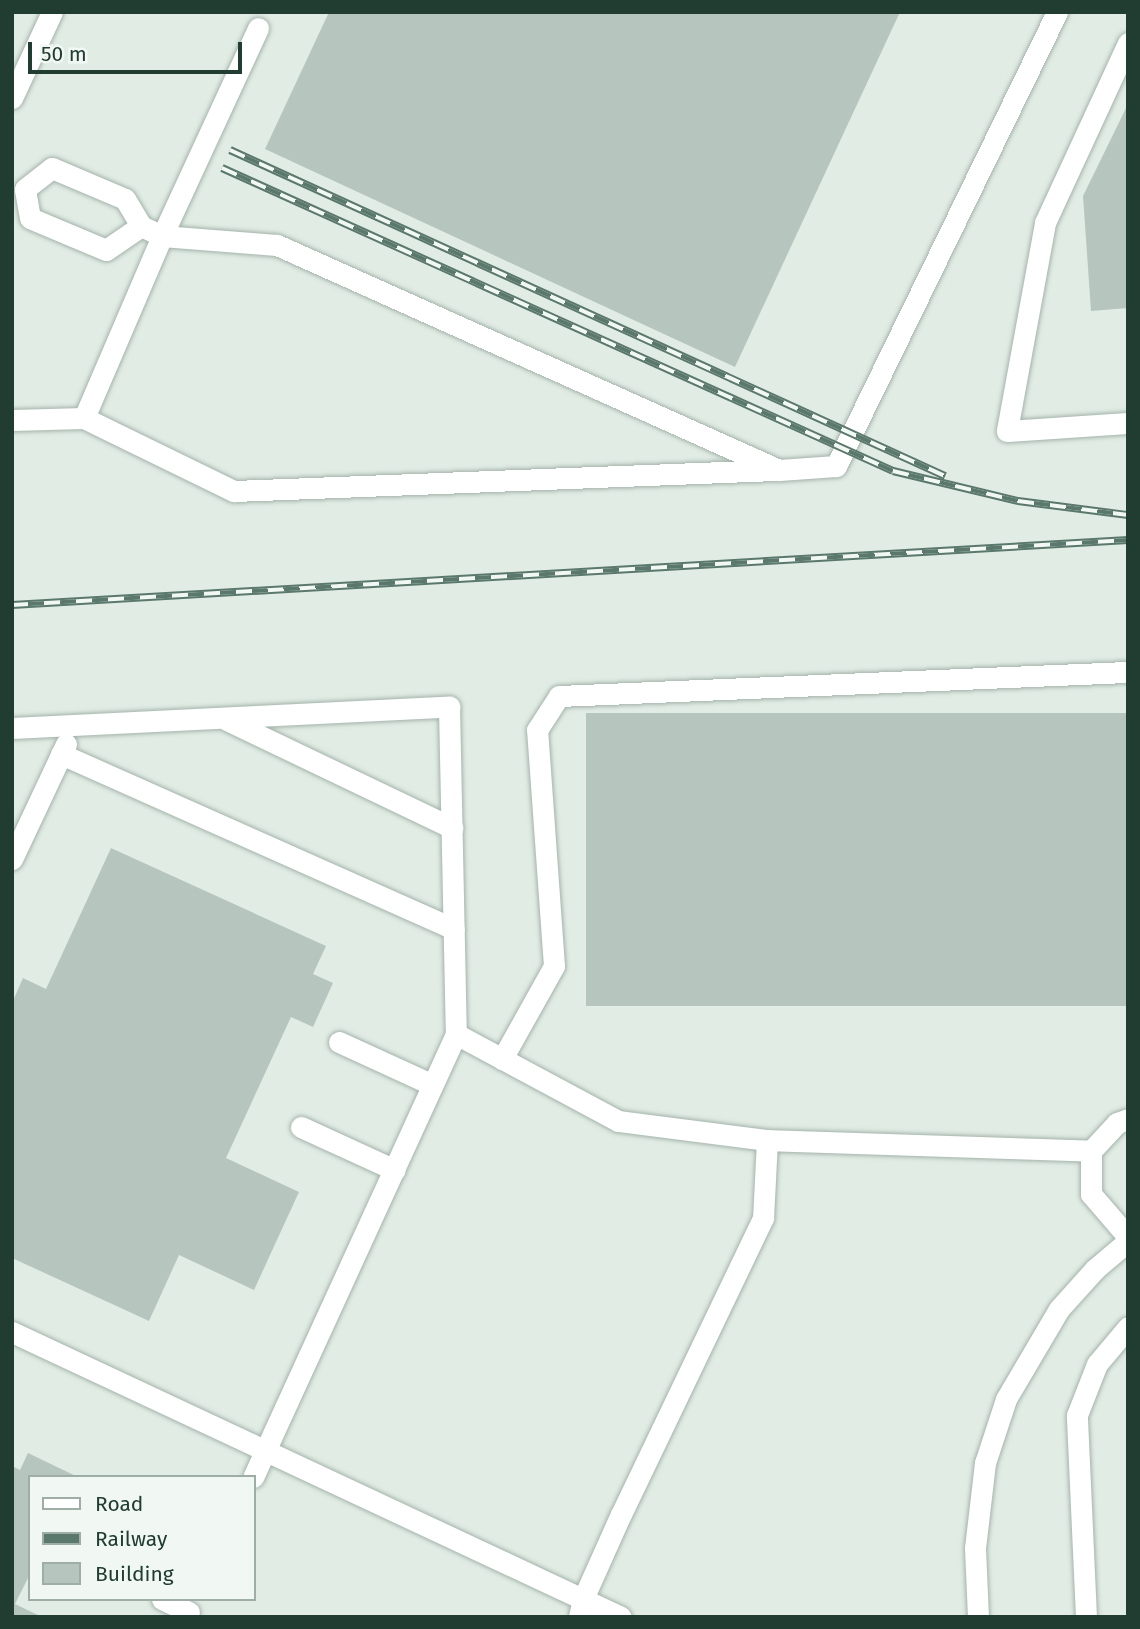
<!DOCTYPE html>
<style>
body{margin:0}
#map{position:relative;width:1140px;height:1629px;overflow:hidden;background:#e1ece5;font-family:"Fira Sans",sans-serif}
div>[style]{position:absolute}
.building>*{inset:0;background:#b6c6be;transform-origin:0 0}
.roads{filter:drop-shadow(0 0 2px #a4b4ab) drop-shadow(0 0 2px #a4b4ab)}
.minor>*{height:21px;margin:-10.5px;padding:0 10.5px;transform-origin:10.5px;border-radius:10.5px;background:#fff}
.rail>*{height:8px;margin-top:-4px;transform-origin:0;background:repeating-linear-gradient(90deg,#f1f8f4 0 16px,#5b786c 0 32px);box-sizing:border-box;border-block:2px solid #5b786c}
span{translate:-50% -50%;white-space:nowrap;text-align:center;line-height:1.15;-webkit-text-stroke:5px #f1f8f4;paint-order:stroke}
.frame{position:absolute;inset:0;border:14px solid #213c31;pointer-events:none}
.legend{position:absolute;left:28px;top:1475px;width:228px;height:126px;box-sizing:border-box;background:#f1f8f4;border:2px solid #9eada6;margin:0;padding:9px 12px;list-style:none;font-size:21px;color:#213c31}
.legend li{display:flex;align-items:center;gap:14px;height:35px}
.legend b{width:35px;border:2px solid #9eada6}
.scale{position:absolute;left:28px;top:42px;width:214px;height:32px;box-sizing:border-box;border:4px solid #213c31;border-top:0;padding-left:9px;font-size:21px;line-height:24px;white-space:nowrap;color:#213c31;-webkit-text-stroke:5px #f1f8f4;paint-order:stroke}
</style>
<div id="map">
<div class="building">
<div style="clip-path:polygon(329px 12px,900px 12px,735px 367px,265px 149px)"></div>
<div style="clip-path:polygon(1128px 104px,1128px 308px,1091px 311px,1083px 196px)"></div>
<div style="left:1128px;top:713px;width:293px;height:542px;rotate:90deg"></div>
<div style="clip-path:polygon(111px 848px,326px 946px,313px 974px,333px 983px,313px 1027px,291px 1017px,226px 1158px,299px 1192px,254px 1290px,179px 1255px,149px 1321px,12px 1258px,12px 1003px,23px 978px,46px 989px)"></div>
<div style="clip-path:polygon(28px 1453px,78px 1477px,30px 1477px,30px 1574px,15px 1604px,42px 1617px,12px 1617px,12px 1466px,20px 1470px)"></div>
</div>
<div class="roads">
<div class="minor">
<div style="left:1128px;top:43px;width:198px;rotate:114.8deg"></div>
<div style="left:1045px;top:223px;width:211px;rotate:100.4deg"></div>
<div style="left:1007px;top:431px;width:121px;rotate:-3.8deg"></div>
<div style="left:12px;top:98px;width:95px;rotate:-65.1deg"></div>
<div style="left:141px;top:226px;width:42px;rotate:145.6deg"></div>
<div style="left:106px;top:250px;width:82px;rotate:-157.2deg"></div>
<div style="left:30px;top:218px;width:29px;rotate:-100deg"></div>
<div style="left:25px;top:189px;width:34px;rotate:-38deg"></div>
<div style="left:52px;top:168px;width:79px;rotate:23deg"></div>
<div style="left:125px;top:199px;width:31px;rotate:59deg"></div>
<div style="left:141px;top:226px;width:23px;rotate:25deg"></div>
<div style="left:162px;top:236px;width:115px;rotate:4.5deg"></div>
<div style="left:277px;top:245px;width:550px;rotate:24.14deg"></div>
<div style="left:779px;top:470px;width:57px;rotate:-4deg"></div>
<div style="left:836px;top:466px;width:505px;rotate:-64.04deg"></div>
<div style="left:84px;top:418px;width:167px;rotate:26deg"></div>
<div style="left:234px;top:491px;width:541px;rotate:-2.22deg"></div>
<div style="left:12px;top:420px;width:72px;rotate:-1.6deg"></div>
<div style="left:84px;top:418px;width:198px;rotate:-66.8deg"></div>
<div style="left:162px;top:236px;width:229px;rotate:-65.2deg"></div>
<div style="left:227px;top:720px;width:250px;rotate:25.6deg"></div>
<div style="left:12px;top:728px;width:438px;rotate:-2.8deg"></div>
<div style="left:449px;top:707px;width:327px;rotate:88.8deg"></div>
<div style="left:456px;top:1034px;width:487px;rotate:114.6deg"></div>
<div style="left:61px;top:754px;width:430px;rotate:24deg"></div>
<div style="left:12px;top:859px;width:127px;rotate:-64.8deg"></div>
<div style="left:456px;top:1034px;width:184px;rotate:28.2deg"></div>
<div style="left:618px;top:1121px;width:150px;rotate:7.3deg"></div>
<div style="left:767px;top:1140px;width:78px;rotate:92.9deg"></div>
<div style="left:763px;top:1218px;width:328px;rotate:115.6deg"></div>
<div style="left:621px;top:1514px;width:93px;rotate:114.1deg"></div>
<div style="left:583px;top:1599px;width:18px;rotate:103deg"></div>
<div style="left:339px;top:1042px;width:103px;rotate:24.6deg"></div>
<div style="left:502px;top:1059px;width:107px;rotate:-60.8deg"></div>
<div style="left:554px;top:966px;width:237px;rotate:-94.1deg"></div>
<div style="left:537px;top:730px;width:40px;rotate:-57.1deg"></div>
<div style="left:559px;top:696px;width:570px;rotate:-2.42deg"></div>
<div style="left:1128px;top:1119px;width:12px;rotate:160deg"></div>
<div style="left:1117px;top:1123px;width:38px;rotate:133deg"></div>
<div style="left:1091px;top:1151px;width:43px;rotate:90deg"></div>
<div style="left:1091px;top:1194px;width:57px;rotate:49.3deg"></div>
<div style="left:301px;top:1127px;width:103px;rotate:24.6deg"></div>
<div style="left:767px;top:1140px;width:324px;rotate:1.9deg"></div>
<div style="left:12px;top:1332px;width:672px;rotate:25.08deg"></div>
<div style="left:162px;top:1599px;width:30px;rotate:26deg"></div>
<div style="left:978px;top:1617px;width:69px;rotate:-92.5deg"></div>
<div style="left:975px;top:1548px;width:86px;rotate:-83.3deg"></div>
<div style="left:985px;top:1463px;width:67px;rotate:-71.8deg"></div>
<div style="left:1006px;top:1399px;width:104px;rotate:-59.5deg"></div>
<div style="left:1059px;top:1309px;width:54px;rotate:-48deg"></div>
<div style="left:1095px;top:1269px;width:43px;rotate:-40.3deg"></div>
<div style="left:1086px;top:1617px;width:202px;rotate:-92.6deg"></div>
<div style="left:1077px;top:1415px;width:55px;rotate:-68.6deg"></div>
<div style="left:1097px;top:1364px;width:48px;rotate:-50deg"></div>
</div>
</div>
<div class="rail">
<div style="left:230px;top:150px;width:786px;rotate:24.51deg"></div>
<div style="left:222px;top:168px;width:736px;rotate:24.3deg"></div>
<div style="left:893px;top:471px;width:129px;rotate:13.5deg"></div>
<div style="left:1018px;top:501px;width:111px;rotate:7.3deg"></div>
<div style="left:12px;top:605px;width:1118px;rotate:-3.33deg"></div>
</div>
<div class="frame"></div>
<ul class="legend">
<li><b style="height:9px;background:#fff"></b>Road</li>
<li><b style="height:9px;background:#5b786c"></b>Railway</li>
<li><b style="height:19px;background:#b6c6be"></b>Building</li>
</ul>
<div class="scale">50 m</div>
</div>
